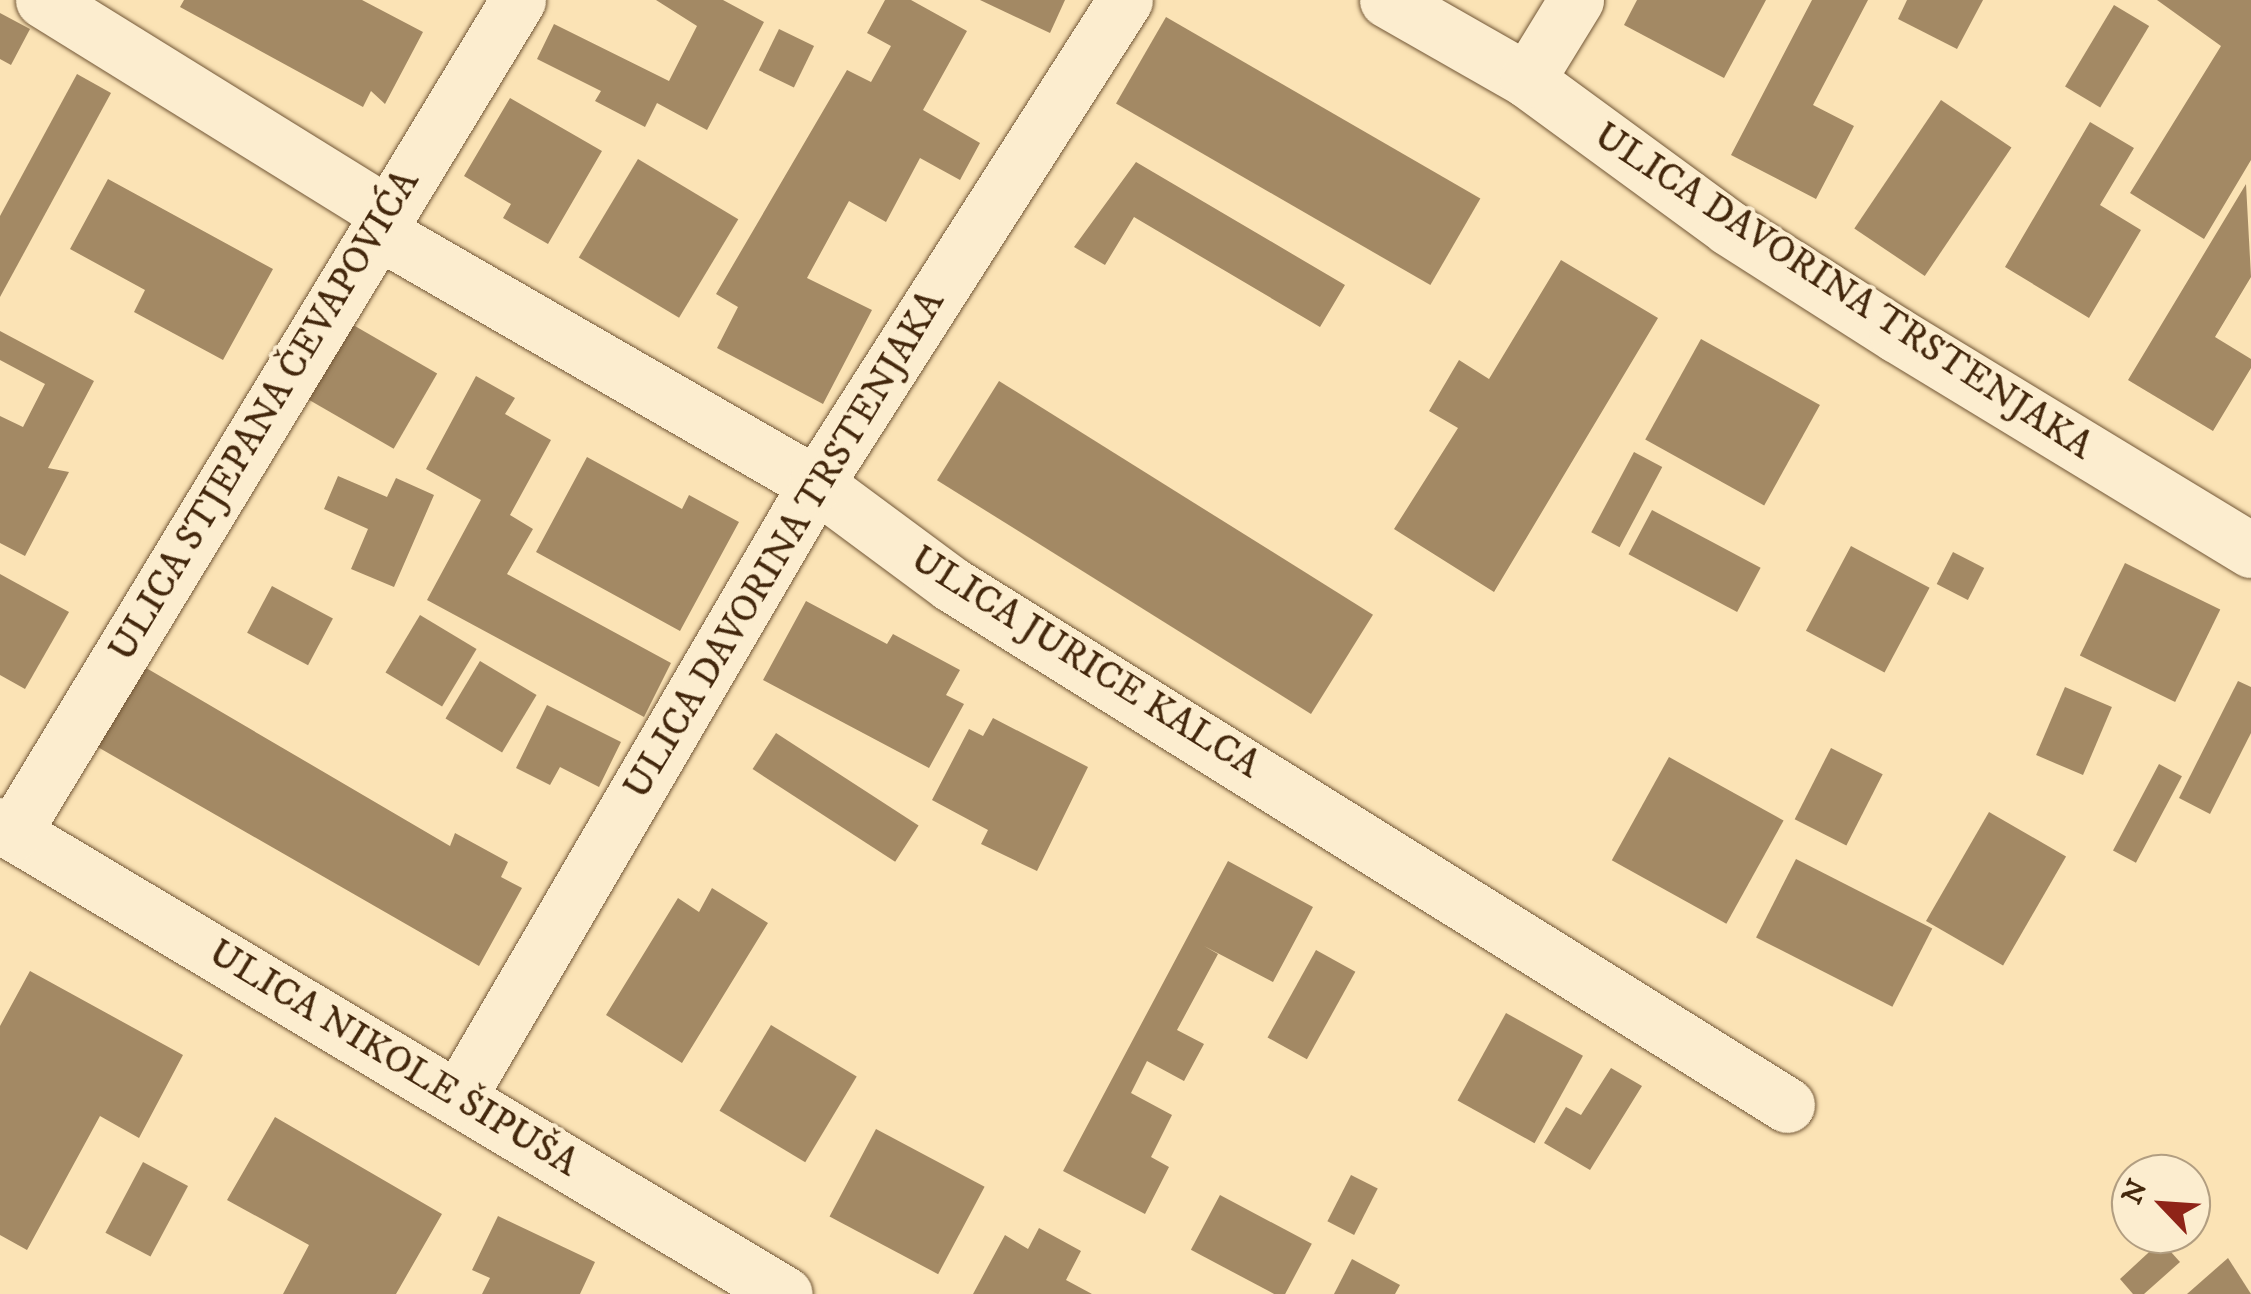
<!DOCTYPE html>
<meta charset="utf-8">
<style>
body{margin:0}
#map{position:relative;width:2251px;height:1294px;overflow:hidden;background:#fbe3b5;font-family:"IM FELL DW Pica",serif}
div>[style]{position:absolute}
.building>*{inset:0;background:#a38964;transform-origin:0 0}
.roads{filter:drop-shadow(0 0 2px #725737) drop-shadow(0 0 2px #725737)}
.street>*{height:55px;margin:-27.5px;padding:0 27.5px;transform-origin:27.5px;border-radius:27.5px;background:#fcedcf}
span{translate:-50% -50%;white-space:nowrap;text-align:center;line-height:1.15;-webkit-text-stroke:8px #fcedcf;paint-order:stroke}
.street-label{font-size:38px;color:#44280d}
.north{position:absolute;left:2111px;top:1154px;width:100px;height:100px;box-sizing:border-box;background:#fcedcf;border:2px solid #b29e81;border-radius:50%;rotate:295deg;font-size:28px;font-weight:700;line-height:40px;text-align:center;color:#44280d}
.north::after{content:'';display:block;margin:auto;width:35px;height:45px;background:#8f2418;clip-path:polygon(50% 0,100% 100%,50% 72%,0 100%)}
</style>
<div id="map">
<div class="building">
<div style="clip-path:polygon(184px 0,362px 0,423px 32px,385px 104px,371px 91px,363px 107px,180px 7px)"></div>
<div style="clip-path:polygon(656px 0,723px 0,764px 22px,707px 130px,657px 103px,645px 127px,595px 101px,601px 91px,537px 59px,554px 24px,669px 81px,697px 26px)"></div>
<div style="clip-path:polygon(885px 0,911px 0,967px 31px,923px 110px,980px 143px,960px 180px,920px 158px,886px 222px,849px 201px,807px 278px,872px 310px,823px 404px,717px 348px,738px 307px,716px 294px,847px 70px,871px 82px,891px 46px,867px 33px)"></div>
<div style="clip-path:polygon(980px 0,1065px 0,1050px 33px)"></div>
<div style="clip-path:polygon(1637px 0,1766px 0,1724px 78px,1624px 25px)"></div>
<div style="clip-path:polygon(1812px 0,1868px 0,1813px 105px,1854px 126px,1816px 199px,1731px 155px)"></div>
<div style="clip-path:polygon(1907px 0,1983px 0,1957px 49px,1898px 19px)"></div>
<div style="clip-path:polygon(2157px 0,2251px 0,2251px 160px,2204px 239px,2130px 193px,2221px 46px)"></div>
<div style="left:2114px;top:5px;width:41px;height:95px;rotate:31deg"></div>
<div style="clip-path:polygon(0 13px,30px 29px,11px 65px,0 59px)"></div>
<div style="left:1166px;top:17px;width:363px;height:100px;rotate:30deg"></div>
<div style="left:779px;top:29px;width:39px;height:46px;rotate:26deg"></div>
<div style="clip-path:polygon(77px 74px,111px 93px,0 297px,0 216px)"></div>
<div style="clip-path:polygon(510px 98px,602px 151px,548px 244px,503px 218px,511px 204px,464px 176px)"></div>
<div style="left:1941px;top:100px;width:85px;height:155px;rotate:34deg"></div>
<div style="clip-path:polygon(2090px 122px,2134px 148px,2100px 205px,2141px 230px,2089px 318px,2005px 267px)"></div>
<div style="left:638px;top:159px;width:117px;height:115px;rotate:31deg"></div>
<div style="clip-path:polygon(1136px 162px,1345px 285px,1320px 327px,1134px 217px,1105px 265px,1074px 247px)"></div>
<div style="clip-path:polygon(108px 179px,273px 269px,223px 360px,134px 312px,145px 290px,70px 249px)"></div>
<div style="clip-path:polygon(2246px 184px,2251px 277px,2215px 337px,2251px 359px,2251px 368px,2213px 431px,2128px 380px)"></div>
<div style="clip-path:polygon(1561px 260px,1658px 318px,1494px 592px,1394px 529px,1458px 428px,1429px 411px,1459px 360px,1489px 379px)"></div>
<div style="left:348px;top:322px;width:103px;height:87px;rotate:30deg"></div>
<div style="clip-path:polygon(0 331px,94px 381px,48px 468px,69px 472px,25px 556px,0 543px,0 416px,23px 427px,45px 384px,0 360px)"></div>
<div style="left:1701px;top:339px;width:136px;height:115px;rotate:29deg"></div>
<div style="clip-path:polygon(476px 376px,515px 398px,505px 414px,551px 440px,510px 515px,533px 529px,507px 574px,671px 663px,644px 717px,427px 600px,481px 500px,426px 469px)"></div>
<div style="left:999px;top:381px;width:441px;height:117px;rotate:32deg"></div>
<div style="left:1634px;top:452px;width:32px;height:91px;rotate:28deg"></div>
<div style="clip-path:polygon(587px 457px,682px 509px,689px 495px,739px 522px,680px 631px,536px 552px)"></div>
<div style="clip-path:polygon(338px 476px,387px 497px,396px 478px,434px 495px,394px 587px,351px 569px,368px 529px,324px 509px)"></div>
<div style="left:1652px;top:510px;width:123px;height:50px;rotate:28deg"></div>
<div style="left:1851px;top:546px;width:89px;height:96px;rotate:28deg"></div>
<div style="left:1953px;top:552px;width:35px;height:36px;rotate:27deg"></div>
<div style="left:2125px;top:563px;width:106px;height:103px;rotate:26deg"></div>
<div style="clip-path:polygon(0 574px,69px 612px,25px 689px,0 675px)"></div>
<div style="left:272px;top:586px;width:69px;height:53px;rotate:28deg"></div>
<div style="clip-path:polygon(806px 601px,887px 644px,893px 634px,960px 670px,946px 695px,964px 704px,929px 768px,763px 680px)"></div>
<div style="left:420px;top:615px;width:66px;height:67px;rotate:31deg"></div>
<div style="left:480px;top:661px;width:66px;height:67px;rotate:31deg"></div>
<div style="clip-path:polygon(136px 662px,450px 846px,455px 833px,508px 862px,501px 877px,522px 888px,479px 966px,89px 742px)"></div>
<div style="clip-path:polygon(2238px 681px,2251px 687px,2251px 733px,2210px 814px,2179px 798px)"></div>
<div style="left:2065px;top:687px;width:51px;height:74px;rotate:23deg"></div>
<div style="clip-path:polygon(547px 705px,621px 742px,599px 787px,560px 767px,550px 785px,516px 768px)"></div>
<div style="clip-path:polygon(993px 718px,1088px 767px,1037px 871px,981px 844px,988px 830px,932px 800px,969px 729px,983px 736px)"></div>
<div style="left:776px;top:733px;width:170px;height:43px;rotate:33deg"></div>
<div style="left:1831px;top:748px;width:58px;height:80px;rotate:27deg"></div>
<div style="left:1669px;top:757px;width:131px;height:118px;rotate:29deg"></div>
<div style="left:2159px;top:764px;width:26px;height:98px;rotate:28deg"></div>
<div style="left:1989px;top:812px;width:89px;height:126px;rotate:30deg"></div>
<div style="left:1796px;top:859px;width:153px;height:88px;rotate:27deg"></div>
<div style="clip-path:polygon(1228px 861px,1313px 907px,1273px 982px,1204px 946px,1218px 954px,1177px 1030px,1204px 1044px,1184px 1081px,1147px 1061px,1131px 1093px,1172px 1115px,1151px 1157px,1169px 1167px,1145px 1214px,1063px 1171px)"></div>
<div style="clip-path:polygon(712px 888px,768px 923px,682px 1063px,606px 1015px,678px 898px,699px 912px)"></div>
<div style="left:1316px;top:950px;width:45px;height:100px;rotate:29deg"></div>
<div style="clip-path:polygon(30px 971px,183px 1055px,139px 1138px,100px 1116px,27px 1250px,0 1235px,0 1026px)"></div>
<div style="left:1506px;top:1013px;width:88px;height:100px;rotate:29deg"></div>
<div style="left:771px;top:1025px;width:100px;height:100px;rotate:31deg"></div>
<div style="clip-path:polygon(1611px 1068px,1642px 1086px,1590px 1170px,1544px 1143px,1566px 1107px,1581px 1115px)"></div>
<div style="clip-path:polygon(275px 1117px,442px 1214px,396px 1294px,283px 1294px,309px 1245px,227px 1200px)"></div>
<div style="left:876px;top:1129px;width:123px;height:99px;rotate:28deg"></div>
<div style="left:143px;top:1162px;width:51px;height:80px;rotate:28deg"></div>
<div style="left:1351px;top:1175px;width:30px;height:52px;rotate:27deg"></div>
<div style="left:1220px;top:1195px;width:104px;height:62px;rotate:28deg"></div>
<div style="clip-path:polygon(498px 1216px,595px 1262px,580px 1294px,482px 1294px,490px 1278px,472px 1270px)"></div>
<div style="clip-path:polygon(1039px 1228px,1081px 1251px,1066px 1280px,1092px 1294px,973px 1294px,1005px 1235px,1028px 1249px)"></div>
<div style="clip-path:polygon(2161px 1241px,2180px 1262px,2144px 1294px,2133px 1294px,2120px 1279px)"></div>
<div style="clip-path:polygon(2228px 1258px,2251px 1294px,2187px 1294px)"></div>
<div style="clip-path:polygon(1352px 1259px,1400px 1285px,1395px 1294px,1334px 1294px)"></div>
</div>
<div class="roads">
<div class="street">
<div style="left:43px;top:0;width:406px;rotate:31.8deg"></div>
<div style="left:1387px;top:0;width:161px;rotate:29.7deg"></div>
<div style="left:1527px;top:80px;width:250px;rotate:36.2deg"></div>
<div style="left:1729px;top:228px;width:199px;rotate:32.5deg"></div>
<div style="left:1897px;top:335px;width:414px;rotate:31.3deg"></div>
<div style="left:1527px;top:80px;width:94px;rotate:-58.5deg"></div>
<div style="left:377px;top:231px;width:507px;rotate:29.96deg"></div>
<div style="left:816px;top:484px;width:168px;rotate:36.5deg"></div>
<div style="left:951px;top:584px;width:985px;rotate:31.93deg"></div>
<div style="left:0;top:825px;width:914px;rotate:30.86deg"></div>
<div style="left:13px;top:833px;width:974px;rotate:-58.77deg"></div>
<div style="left:458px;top:1098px;width:711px;rotate:-59.76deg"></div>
<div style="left:816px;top:484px;width:574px;rotate:-57.44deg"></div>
</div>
</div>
<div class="street-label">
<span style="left:1843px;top:292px;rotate:33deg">ULICA DAVORINA TRSTENJAKA</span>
<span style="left:265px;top:416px;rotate:-59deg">ULICA STJEPANA ČEVAPOVIĆA</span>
<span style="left:785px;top:545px;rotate:-59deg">ULICA DAVORINA TRSTENJAKA</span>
<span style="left:1085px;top:663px;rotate:32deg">ULICA JURICE KALCA</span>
<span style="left:393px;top:1059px;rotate:31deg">ULICA NIKOLE ŠIPUŠA</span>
</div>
<div class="north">N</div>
</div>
